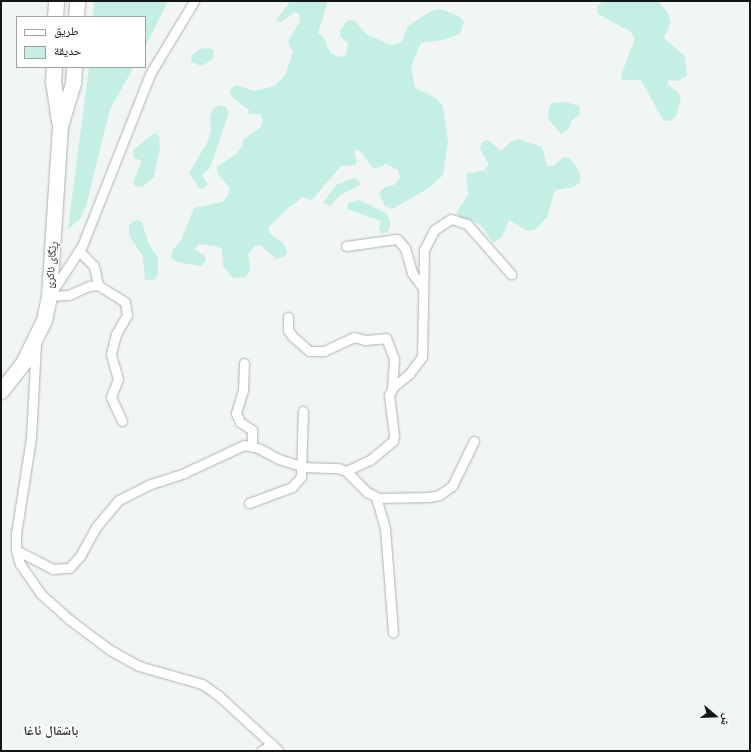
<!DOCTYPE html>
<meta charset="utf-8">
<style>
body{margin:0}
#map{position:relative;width:751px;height:752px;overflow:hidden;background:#f1f5f4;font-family:"PT Serif","Noto Naskh Arabic",serif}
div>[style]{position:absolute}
.green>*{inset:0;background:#c4efe5}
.roads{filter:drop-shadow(0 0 1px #aeb2b1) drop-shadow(0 0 1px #aeb2b1)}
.minor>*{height:9px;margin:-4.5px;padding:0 4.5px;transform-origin:4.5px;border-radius:4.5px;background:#fff}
.trunk>*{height:15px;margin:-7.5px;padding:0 7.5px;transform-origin:7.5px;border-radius:7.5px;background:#fff}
span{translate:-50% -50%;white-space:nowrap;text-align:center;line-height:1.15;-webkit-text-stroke:3px #fff;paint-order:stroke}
.street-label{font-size:11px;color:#141515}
.quarter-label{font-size:13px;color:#393c3c;font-weight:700}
.frame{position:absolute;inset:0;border:2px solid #141515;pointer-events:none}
.legend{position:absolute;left:16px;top:16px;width:130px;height:52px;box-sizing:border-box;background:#fff;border:1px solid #a1a1a1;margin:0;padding:5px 7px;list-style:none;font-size:12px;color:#141515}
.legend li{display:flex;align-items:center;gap:8px;height:20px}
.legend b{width:20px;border:1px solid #a1a1a1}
.north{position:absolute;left:695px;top:696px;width:40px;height:40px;-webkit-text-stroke:3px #fff;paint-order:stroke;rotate:109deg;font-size:11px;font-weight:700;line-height:16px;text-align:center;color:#141515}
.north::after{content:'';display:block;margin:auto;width:14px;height:18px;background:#141515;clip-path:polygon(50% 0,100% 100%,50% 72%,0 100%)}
</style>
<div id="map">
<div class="green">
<div style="clip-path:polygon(94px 1px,168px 1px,145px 47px,145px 17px,93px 17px)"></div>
<div style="clip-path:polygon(290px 1px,328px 1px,318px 33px,324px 38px,330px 53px,338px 57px,346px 55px,348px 43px,341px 37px,340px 31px,347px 21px,354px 20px,366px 34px,391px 45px,401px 43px,408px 26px,431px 11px,441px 9px,460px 17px,464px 22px,460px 34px,442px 40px,421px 43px,411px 66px,415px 88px,436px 98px,443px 106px,448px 143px,443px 175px,429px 188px,392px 209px,385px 206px,379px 193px,385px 187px,394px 185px,400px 177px,398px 170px,386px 164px,374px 169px,358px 149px,354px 152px,357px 161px,355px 165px,341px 166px,312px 200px,303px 197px,287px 209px,268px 228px,270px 234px,283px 243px,287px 251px,285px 256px,277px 259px,260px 245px,254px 246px,248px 254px,250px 270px,246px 277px,239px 278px,232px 277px,223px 266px,222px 249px,216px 246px,199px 244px,194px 249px,205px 256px,206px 261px,201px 266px,177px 262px,171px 257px,173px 250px,181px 240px,194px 208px,223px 202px,228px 195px,230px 188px,218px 174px,217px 167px,236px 154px,242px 146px,243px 140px,261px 127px,263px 120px,260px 114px,248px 114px,249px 110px,234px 99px,230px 93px,231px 88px,237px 85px,254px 91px,275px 86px,285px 75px,293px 52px,288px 42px,300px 21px,299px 13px,293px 13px,281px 22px,276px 21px)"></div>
<div style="clip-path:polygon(603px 1px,658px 1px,667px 12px,671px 22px,664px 38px,685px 56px,687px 76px,678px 81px,669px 80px,667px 84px,678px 92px,681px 99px,676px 116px,671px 121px,663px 120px,641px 80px,623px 80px,621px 75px,635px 39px,631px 32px,598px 14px,597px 7px)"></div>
<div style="clip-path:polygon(209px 48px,214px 50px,213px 59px,202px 66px,191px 62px,192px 55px,200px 49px)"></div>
<div style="clip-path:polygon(89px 67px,134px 67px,110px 109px,86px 206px,80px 219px,68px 229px)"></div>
<div style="clip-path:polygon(566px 102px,579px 106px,580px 114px,572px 120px,568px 129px,561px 134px,549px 120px,548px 111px,552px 103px)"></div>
<div style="clip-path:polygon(220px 105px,226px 107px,229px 112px,213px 159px,209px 169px,202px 175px,208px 184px,203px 189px,199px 188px,189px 173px,208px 141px,211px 131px,210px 115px,216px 106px)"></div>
<div style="clip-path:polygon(154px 133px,159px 136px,160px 148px,154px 177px,142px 187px,135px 186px,133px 183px,142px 161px,134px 158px,133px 150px)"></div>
<div style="clip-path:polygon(518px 139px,542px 147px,547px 166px,553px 166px,564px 157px,570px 158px,580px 173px,580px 182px,574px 187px,555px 190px,547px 217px,535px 230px,528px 231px,509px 220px,502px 237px,493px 243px,484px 229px,477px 223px,460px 219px,457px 212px,468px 194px,466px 174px,485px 170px,489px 165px,480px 149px,482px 142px,488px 140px,501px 151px,510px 142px)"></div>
<div style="clip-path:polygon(354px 178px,359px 180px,360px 185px,340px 195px,330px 206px,323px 203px,336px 185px)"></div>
<div style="clip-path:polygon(359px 200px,386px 213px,391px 223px,388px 231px,382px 234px,379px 229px,381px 221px,347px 209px,348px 203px)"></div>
<div style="clip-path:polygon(137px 220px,142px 222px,148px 242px,158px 258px,158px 275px,154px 280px,145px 280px,143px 257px,129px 235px,129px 224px)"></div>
</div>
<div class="roads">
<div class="minor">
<div style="left:346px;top:246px;width:51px;rotate:-7.8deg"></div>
<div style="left:397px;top:239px;width:12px;rotate:48deg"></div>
<div style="left:405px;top:248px;width:26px;rotate:74deg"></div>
<div style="left:412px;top:273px;width:19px;rotate:54deg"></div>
<div style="left:79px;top:251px;width:21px;rotate:45deg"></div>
<div style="left:94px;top:266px;width:19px;rotate:78deg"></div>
<div style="left:288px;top:317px;width:13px;rotate:90deg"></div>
<div style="left:288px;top:330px;width:7px;rotate:56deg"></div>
<div style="left:292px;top:336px;width:23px;rotate:41deg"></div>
<div style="left:309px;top:351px;width:15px"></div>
<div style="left:324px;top:351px;width:33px;rotate:-25deg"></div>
<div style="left:354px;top:337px;width:11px;rotate:15deg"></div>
<div style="left:365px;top:340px;width:21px;rotate:-5deg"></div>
<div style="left:386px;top:338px;width:22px;rotate:69deg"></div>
<div style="left:394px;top:359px;width:31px;rotate:94deg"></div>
<div style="left:36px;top:343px;width:95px;rotate:93deg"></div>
<div style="left:31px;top:438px;width:97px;rotate:98.9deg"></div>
<div style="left:16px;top:534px;width:16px;rotate:90deg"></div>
<div style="left:16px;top:550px;width:15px;rotate:74deg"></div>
<div style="left:20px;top:564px;width:37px;rotate:55deg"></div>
<div style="left:41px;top:594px;width:39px;rotate:42deg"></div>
<div style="left:70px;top:620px;width:50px;rotate:36.9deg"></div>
<div style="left:110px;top:650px;width:33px;rotate:29deg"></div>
<div style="left:139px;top:666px;width:66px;rotate:15.9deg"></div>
<div style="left:202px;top:684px;width:21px;rotate:35deg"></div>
<div style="left:219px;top:696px;width:81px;rotate:42.5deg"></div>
<div style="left:244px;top:363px;width:27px;rotate:92deg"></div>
<div style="left:243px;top:390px;width:24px;rotate:107deg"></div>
<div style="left:236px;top:413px;width:10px;rotate:66deg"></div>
<div style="left:240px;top:422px;width:14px;rotate:34deg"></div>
<div style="left:252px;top:430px;width:16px;rotate:90deg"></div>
<div style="left:122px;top:421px;width:26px;rotate:-115deg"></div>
<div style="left:111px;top:397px;width:19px;rotate:-69deg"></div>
<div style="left:118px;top:379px;width:26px;rotate:-106deg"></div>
<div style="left:111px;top:354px;width:21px;rotate:-76deg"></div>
<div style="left:116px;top:334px;width:22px;rotate:-60deg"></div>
<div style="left:127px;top:315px;width:13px;rotate:-99deg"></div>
<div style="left:125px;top:302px;width:32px;rotate:-148deg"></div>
<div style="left:98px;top:285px;width:9px;rotate:174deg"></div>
<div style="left:89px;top:286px;width:22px;rotate:156deg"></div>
<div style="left:69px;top:295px;width:20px;rotate:177deg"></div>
<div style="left:49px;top:296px;width:60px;rotate:-56.6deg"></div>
<div style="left:82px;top:246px;width:185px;rotate:-68.4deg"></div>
<div style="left:150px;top:74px;width:85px;rotate:-58.9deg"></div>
<div style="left:346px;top:471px;width:26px;rotate:-25deg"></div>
<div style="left:370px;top:460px;width:30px;rotate:-40deg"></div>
<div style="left:393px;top:441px;width:6px;rotate:-81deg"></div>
<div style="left:394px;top:435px;width:40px;rotate:-97.1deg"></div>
<div style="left:389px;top:395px;width:9px;rotate:-63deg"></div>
<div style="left:393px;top:387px;width:21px;rotate:-39deg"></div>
<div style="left:409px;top:374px;width:21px;rotate:-53deg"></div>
<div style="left:422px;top:357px;width:107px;rotate:-88.9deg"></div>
<div style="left:424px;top:250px;width:22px;rotate:-63deg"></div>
<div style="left:434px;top:230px;width:20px;rotate:-33deg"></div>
<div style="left:451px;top:219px;width:17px;rotate:17deg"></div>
<div style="left:467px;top:224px;width:67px;rotate:48.7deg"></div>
<div style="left:376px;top:497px;width:32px;rotate:74deg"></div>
<div style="left:385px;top:528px;width:105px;rotate:85.6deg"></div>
<div style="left:249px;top:503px;width:46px;rotate:-20.4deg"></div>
<div style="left:292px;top:487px;width:13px;rotate:-48deg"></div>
<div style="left:301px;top:477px;width:66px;rotate:-88.3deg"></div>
<div style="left:16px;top:550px;width:42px;rotate:27.2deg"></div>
<div style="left:53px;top:569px;width:16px;rotate:-4deg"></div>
<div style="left:69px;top:568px;width:16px;rotate:-47deg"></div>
<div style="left:80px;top:556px;width:33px;rotate:-61deg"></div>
<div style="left:96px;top:527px;width:35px;rotate:-50deg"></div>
<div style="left:119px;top:500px;width:33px;rotate:-27deg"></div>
<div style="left:148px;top:485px;width:38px;rotate:-18deg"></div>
<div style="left:184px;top:473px;width:66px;rotate:-25deg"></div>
<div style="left:244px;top:445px;width:14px;rotate:12deg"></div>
<div style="left:258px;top:448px;width:24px;rotate:28deg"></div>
<div style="left:279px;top:459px;width:25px;rotate:18deg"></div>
<div style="left:303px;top:467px;width:35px;rotate:2deg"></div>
<div style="left:338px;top:468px;width:9px;rotate:21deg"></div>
<div style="left:346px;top:471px;width:30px;rotate:45deg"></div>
<div style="left:367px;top:492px;width:13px;rotate:27deg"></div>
<div style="left:379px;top:498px;width:50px;rotate:-1.1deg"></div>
<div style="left:429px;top:497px;width:10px;rotate:-11deg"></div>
<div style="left:439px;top:495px;width:16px;rotate:-35deg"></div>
<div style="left:452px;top:486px;width:50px;rotate:-63.9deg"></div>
<div style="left:261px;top:751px;width:13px;rotate:-32deg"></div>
</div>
<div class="trunk">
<div style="left:55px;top:17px;width:16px;rotate:-86deg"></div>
<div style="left:76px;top:17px;width:16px;rotate:-86deg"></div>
<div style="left:54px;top:67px;width:14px;rotate:94deg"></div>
<div style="left:53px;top:81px;width:40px;rotate:81.5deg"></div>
<div style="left:1px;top:391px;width:36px;rotate:-52deg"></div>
<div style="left:23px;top:363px;width:48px;rotate:-64deg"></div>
<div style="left:44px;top:320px;width:25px;rotate:-78deg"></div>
<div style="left:49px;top:296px;width:170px;rotate:-86.3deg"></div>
<div style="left:60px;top:126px;width:45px;rotate:-73.2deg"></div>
<div style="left:73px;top:83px;width:16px;rotate:-86deg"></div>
</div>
</div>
<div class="street-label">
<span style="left:51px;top:265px;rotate:-86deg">ڕێگای ئاکرێ</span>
</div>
<div class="quarter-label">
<span style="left:51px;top:730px">باشقال ئاغا</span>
</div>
<div class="frame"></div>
<ul class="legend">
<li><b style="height:5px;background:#fff"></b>طريق</li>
<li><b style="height:11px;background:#c4efe5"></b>حديقة</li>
</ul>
<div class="north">ش</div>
</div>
